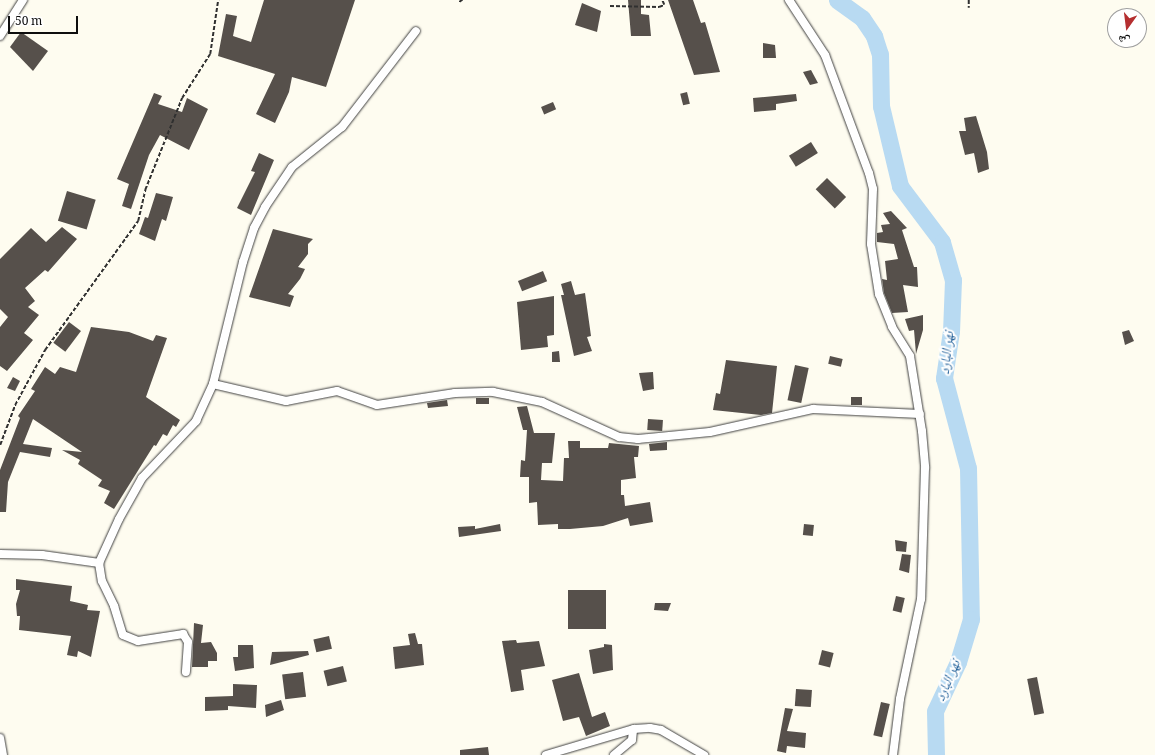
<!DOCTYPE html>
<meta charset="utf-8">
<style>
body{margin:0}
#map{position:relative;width:1155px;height:755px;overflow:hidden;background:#fefcf0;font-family:Georgia,"Noto Naskh Arabic",serif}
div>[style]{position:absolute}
.river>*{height:17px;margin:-8.5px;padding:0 8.5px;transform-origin:8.5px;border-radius:8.5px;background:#b8daf2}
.building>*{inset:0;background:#56504b;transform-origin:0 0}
.path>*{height:1.5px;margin-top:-0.75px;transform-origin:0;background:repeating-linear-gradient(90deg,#303030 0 4px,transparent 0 6px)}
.roads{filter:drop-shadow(0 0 1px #414141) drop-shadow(0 0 1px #414141)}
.street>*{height:8px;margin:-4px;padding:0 4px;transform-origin:4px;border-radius:4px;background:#fff}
span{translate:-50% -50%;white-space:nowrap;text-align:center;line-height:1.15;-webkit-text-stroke:4px #fff;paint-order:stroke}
.water-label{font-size:14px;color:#1f5e98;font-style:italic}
.north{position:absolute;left:1107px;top:8px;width:40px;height:40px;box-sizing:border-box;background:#fff;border:1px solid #9f9f9f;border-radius:50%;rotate:194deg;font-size:11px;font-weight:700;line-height:16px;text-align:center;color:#0e0e0e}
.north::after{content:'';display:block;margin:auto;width:14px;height:18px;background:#b52f30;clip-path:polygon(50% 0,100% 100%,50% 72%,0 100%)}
.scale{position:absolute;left:8px;top:16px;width:70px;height:18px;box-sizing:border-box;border:2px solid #0e0e0e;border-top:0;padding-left:5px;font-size:12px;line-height:14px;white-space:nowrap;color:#0e0e0e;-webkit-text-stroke:3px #fff;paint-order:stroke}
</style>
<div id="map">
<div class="river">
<div style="left:837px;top:0;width:31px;rotate:36deg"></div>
<div style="left:862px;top:18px;width:22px;rotate:56deg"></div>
<div style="left:874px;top:36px;width:19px;rotate:72deg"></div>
<div style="left:880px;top:54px;width:52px;rotate:88.9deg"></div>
<div style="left:881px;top:106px;width:82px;rotate:76.6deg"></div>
<div style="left:900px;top:186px;width:70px;rotate:53.1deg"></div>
<div style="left:942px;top:242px;width:40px;rotate:74deg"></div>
<div style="left:953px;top:280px;width:51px;rotate:92.2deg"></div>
<div style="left:951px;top:331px;width:48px;rotate:98.5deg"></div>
<div style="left:944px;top:378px;width:93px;rotate:75.1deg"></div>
<div style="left:968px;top:468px;width:151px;rotate:88.9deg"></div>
<div style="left:971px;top:619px;width:45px;rotate:106.8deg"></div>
<div style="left:958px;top:662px;width:54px;rotate:115.1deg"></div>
<div style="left:935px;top:711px;width:44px;rotate:88.7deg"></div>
</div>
<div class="building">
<div style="clip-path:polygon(264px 0,355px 0,326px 87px,292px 77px,289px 92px,275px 123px,256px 114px,275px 74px,218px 56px,226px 14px,237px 16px,233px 36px,251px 42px)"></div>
<div style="clip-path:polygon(628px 0,641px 0,641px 14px,649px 15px,651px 36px,631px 36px)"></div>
<div style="clip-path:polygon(668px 0,693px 0,701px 23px,705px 22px,720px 72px,694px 75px)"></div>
<div style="clip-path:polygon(582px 3px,601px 11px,597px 32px,575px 25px)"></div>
<div style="clip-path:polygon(21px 32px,48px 51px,33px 71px,10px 47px)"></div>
<div style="clip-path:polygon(763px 43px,775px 45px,776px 58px,763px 58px)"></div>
<div style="clip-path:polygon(811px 70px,818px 83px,810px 85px,803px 72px)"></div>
<div style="left:687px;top:92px;width:12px;height:7px;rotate:76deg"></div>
<div style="clip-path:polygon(154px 93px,162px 96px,158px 104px,182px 112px,187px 98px,208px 109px,189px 150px,160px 135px,149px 155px,131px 209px,122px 206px,129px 184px,117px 179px)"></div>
<div style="clip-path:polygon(796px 94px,797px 101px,776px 104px,776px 110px,754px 112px,753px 98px)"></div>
<div style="left:553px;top:102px;width:8px;height:13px;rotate:67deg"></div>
<div style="clip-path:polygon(976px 116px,987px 152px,989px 169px,978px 173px,974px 153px,965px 155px,959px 131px,966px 131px,964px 118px)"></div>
<div style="left:811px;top:142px;width:13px;height:26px;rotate:58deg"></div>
<div style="clip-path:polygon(259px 153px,274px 160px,251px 215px,237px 208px,255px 172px,251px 171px)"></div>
<div style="left:827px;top:178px;width:27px;height:16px;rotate:45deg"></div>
<div style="left:67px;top:191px;width:30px;height:31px;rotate:17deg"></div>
<div style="clip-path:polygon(156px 193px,173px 197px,166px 221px,162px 219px,155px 241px,139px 234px,145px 217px,148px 218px)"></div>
<div style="clip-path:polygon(891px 211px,907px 228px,902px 230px,914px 267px,917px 267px,918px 287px,903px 285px,908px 312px,892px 313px,884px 293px,882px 279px,887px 280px,885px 261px,898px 259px,894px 244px,877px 242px,877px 233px,883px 232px,881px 225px,890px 224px,883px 213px)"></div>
<div style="clip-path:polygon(62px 227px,77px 239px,48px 272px,45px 270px,25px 288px,35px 301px,28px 307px,39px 315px,24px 333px,33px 340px,7px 371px,0 366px,0 327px,8px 317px,0 309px,0 259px,31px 228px,46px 242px)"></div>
<div style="clip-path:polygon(273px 229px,313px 239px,308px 244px,308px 254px,298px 267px,305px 269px,300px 279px,288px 294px,294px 296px,290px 307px,249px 297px)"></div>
<div style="left:543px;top:271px;width:11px;height:27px;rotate:68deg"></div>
<div style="clip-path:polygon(571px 281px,575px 295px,585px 293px,591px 336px,587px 337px,592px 351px,574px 356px,561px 295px,564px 295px,561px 284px)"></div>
<div style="clip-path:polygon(554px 296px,554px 335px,547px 336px,548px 347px,521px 350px,517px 302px)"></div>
<div style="clip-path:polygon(923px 315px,923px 330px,916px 354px,914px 330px,909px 331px,905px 319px)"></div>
<div style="left:69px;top:322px;width:15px;height:26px;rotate:37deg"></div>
<div style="clip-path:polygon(91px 327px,129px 332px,153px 341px,156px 335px,167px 338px,146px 397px,180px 420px,176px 427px,173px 425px,167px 436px,163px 434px,156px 446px,154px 445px,114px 509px,104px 503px,110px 491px,98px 486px,102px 480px,78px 464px,80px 460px,62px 450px,82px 452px,33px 419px,23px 444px,52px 448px,50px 457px,20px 452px,8px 482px,6px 512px,0 512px,0 470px,20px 418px,18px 416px,35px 391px,31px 389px,45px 367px,55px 374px,60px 367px,76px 372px)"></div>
<div style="clip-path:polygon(1129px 330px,1134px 341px,1125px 345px,1122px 332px)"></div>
<div style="clip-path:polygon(559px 351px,560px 362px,552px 362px,552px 352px)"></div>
<div style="left:830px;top:356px;width:13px;height:8px;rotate:13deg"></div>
<div style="clip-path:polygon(726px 360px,777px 366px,772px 413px,761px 415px,713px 410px,716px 393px,720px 394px)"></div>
<div style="left:795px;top:365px;width:14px;height:36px;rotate:12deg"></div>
<div style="clip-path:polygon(653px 372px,654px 389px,643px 391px,639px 373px)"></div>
<div style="clip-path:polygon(13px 377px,20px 381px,15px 391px,7px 388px)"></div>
<div style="left:851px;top:397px;width:11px;height:8px"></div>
<div style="left:476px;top:398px;width:13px;height:6px"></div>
<div style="clip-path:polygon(447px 400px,448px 406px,428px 408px,427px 403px)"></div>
<div style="clip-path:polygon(527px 406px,534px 433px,555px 433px,552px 463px,542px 463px,541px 480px,563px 481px,564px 458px,569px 458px,568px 441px,580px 441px,580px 448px,608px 448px,609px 443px,639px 446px,638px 457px,634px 457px,636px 478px,621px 480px,621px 495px,624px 495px,625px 506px,650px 502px,653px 522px,630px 526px,628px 518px,603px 526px,570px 529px,558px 529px,558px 524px,538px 525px,537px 502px,529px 503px,529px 477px,520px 477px,521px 460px,525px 461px,527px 430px,523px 430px,517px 407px)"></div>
<div style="left:648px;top:419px;width:15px;height:11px;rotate:4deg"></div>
<div style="clip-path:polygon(667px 442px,667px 450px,650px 451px,649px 444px)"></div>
<div style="clip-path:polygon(500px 524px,501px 531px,459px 537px,458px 527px,475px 526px,475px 529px)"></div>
<div style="left:804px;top:524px;width:10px;height:11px;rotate:6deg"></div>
<div style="clip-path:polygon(895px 540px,907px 542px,906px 552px,896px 551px)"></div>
<div style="clip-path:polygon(902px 554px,911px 555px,909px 573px,899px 570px)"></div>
<div style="clip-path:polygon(16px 579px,72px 586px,70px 601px,88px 605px,87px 610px,100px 611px,91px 657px,78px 651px,77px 657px,67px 655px,71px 636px,19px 630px,20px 616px,17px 616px,16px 604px,20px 590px,16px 590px)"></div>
<div style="left:568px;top:590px;width:38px;height:39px"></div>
<div style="left:896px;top:596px;width:9px;height:15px;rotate:13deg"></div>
<div style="clip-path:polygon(655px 603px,671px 603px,668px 611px,654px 610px)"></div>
<div style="clip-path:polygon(194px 623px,203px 625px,201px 643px,211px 642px,217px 653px,217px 661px,208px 661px,208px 667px,192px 667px)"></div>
<div style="clip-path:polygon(415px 633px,418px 644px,422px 644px,424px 665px,395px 669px,393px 647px,410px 645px,408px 634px)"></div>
<div style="left:329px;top:636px;width:13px;height:16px;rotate:77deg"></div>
<div style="clip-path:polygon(516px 640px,517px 643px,539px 641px,545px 666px,521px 670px,524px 690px,511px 692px,502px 641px)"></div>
<div style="clip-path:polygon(604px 644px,612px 645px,613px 670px,593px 674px,589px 650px,604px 647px)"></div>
<div style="clip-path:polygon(238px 645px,253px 645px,254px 668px,235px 671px,233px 657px,238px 657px)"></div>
<div style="left:822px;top:650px;width:12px;height:15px;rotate:14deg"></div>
<div style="clip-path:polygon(308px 651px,309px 655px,270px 665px,272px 652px)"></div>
<div style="left:343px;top:666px;width:16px;height:20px;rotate:76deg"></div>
<div style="left:303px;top:672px;width:25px;height:21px;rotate:83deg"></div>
<div style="clip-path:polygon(579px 673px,592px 717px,605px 712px,610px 726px,586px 736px,579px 717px,563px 721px,552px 680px)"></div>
<div style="left:1037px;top:677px;width:37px;height:10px;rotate:79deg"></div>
<div style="clip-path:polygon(233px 684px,257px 685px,256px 708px,228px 706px,228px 710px,205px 711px,205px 697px,233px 696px)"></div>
<div style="left:796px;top:689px;width:16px;height:17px;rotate:4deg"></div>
<div style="clip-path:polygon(281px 700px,284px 710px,266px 717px,265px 705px)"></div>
<div style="left:881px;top:702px;width:9px;height:34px;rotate:13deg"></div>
<div style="clip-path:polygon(785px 708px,793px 709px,787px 731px,806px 733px,805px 748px,787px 746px,786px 753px,777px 751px)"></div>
<div style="clip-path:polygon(488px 747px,489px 755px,460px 755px,460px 750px)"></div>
</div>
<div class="path">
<div style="left:969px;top:0;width:8px;rotate:90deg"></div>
<div style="left:459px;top:2px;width:4px;rotate:-34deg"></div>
<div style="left:610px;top:6px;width:49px;rotate:1.2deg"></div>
<div style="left:659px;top:7px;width:5px;rotate:-22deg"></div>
<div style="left:664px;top:5px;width:5px;rotate:-112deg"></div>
<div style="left:0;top:445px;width:43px;rotate:-69.4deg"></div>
<div style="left:15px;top:405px;width:63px;rotate:-61.4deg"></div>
<div style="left:45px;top:350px;width:159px;rotate:-54.2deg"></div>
<div style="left:138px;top:221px;width:32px;rotate:-77deg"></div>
<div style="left:145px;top:190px;width:99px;rotate:-68.1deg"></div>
<div style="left:182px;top:98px;width:52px;rotate:-57.5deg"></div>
<div style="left:210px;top:54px;width:55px;rotate:-81.6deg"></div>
</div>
<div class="roads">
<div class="street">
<div style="left:789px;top:0;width:66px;rotate:56.8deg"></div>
<div style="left:825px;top:55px;width:126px;rotate:69.6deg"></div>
<div style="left:869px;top:173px;width:16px;rotate:76deg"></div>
<div style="left:873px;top:189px;width:55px;rotate:92.1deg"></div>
<div style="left:871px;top:244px;width:51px;rotate:80.9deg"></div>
<div style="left:879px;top:294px;width:35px;rotate:68deg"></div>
<div style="left:892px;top:327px;width:34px;rotate:58deg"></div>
<div style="left:910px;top:356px;width:76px;rotate:80.9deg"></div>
<div style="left:922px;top:431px;width:37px;rotate:85deg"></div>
<div style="left:925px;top:468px;width:131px;rotate:91.7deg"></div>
<div style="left:921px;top:599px;width:102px;rotate:101.9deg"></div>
<div style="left:900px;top:699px;width:56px;rotate:97.1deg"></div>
<div style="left:0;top:36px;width:43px;rotate:-57.4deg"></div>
<div style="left:213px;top:384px;width:126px;rotate:-76.2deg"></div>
<div style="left:243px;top:262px;width:36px;rotate:-72deg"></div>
<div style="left:254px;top:228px;width:24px;rotate:-62deg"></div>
<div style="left:265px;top:207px;width:48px;rotate:-56deg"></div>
<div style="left:292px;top:167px;width:64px;rotate:-38.7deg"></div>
<div style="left:342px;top:127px;width:121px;rotate:-52.4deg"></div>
<div style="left:0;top:554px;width:42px;rotate:1.4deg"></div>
<div style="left:42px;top:555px;width:58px;rotate:8deg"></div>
<div style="left:99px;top:563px;width:48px;rotate:-65.6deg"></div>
<div style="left:119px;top:519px;width:47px;rotate:-60.7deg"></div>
<div style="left:142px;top:478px;width:79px;rotate:-46.5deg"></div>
<div style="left:196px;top:421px;width:41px;rotate:-65.3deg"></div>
<div style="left:213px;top:384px;width:75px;rotate:13.1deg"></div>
<div style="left:286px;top:401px;width:52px;rotate:-11.1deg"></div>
<div style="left:337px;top:391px;width:42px;rotate:19.3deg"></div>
<div style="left:377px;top:405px;width:79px;rotate:-8.7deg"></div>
<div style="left:455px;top:393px;width:38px;rotate:-2deg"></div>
<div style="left:493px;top:392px;width:50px;rotate:11.5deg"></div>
<div style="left:542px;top:402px;width:85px;rotate:24.4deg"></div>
<div style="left:619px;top:437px;width:19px;rotate:6deg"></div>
<div style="left:638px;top:439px;width:72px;rotate:-5.6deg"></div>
<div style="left:710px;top:432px;width:106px;rotate:-12.6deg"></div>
<div style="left:813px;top:409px;width:107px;rotate:2.7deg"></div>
<div style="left:99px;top:563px;width:18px;rotate:81deg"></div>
<div style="left:102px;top:581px;width:28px;rotate:64deg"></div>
<div style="left:114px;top:606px;width:30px;rotate:73deg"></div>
<div style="left:123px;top:635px;width:16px;rotate:22deg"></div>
<div style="left:138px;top:641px;width:46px;rotate:-8.8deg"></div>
<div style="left:183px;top:634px;width:9px;rotate:58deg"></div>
<div style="left:188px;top:642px;width:30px;rotate:94deg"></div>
<div style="left:0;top:738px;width:17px;rotate:80deg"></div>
<div style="left:546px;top:755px;width:92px;rotate:-16.5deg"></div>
<div style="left:634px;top:729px;width:16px;rotate:-4deg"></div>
<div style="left:650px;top:728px;width:11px;rotate:10deg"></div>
<div style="left:661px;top:730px;width:50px;rotate:30.2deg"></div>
<div style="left:614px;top:755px;width:23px;rotate:-40deg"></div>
<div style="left:632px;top:740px;width:10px;rotate:-84deg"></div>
</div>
</div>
<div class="water-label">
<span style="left:948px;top:353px;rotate:-84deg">نهر البارد</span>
<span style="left:949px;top:681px;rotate:-67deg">نهر البارد</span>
</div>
<div class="north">ش</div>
<div class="scale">50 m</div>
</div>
